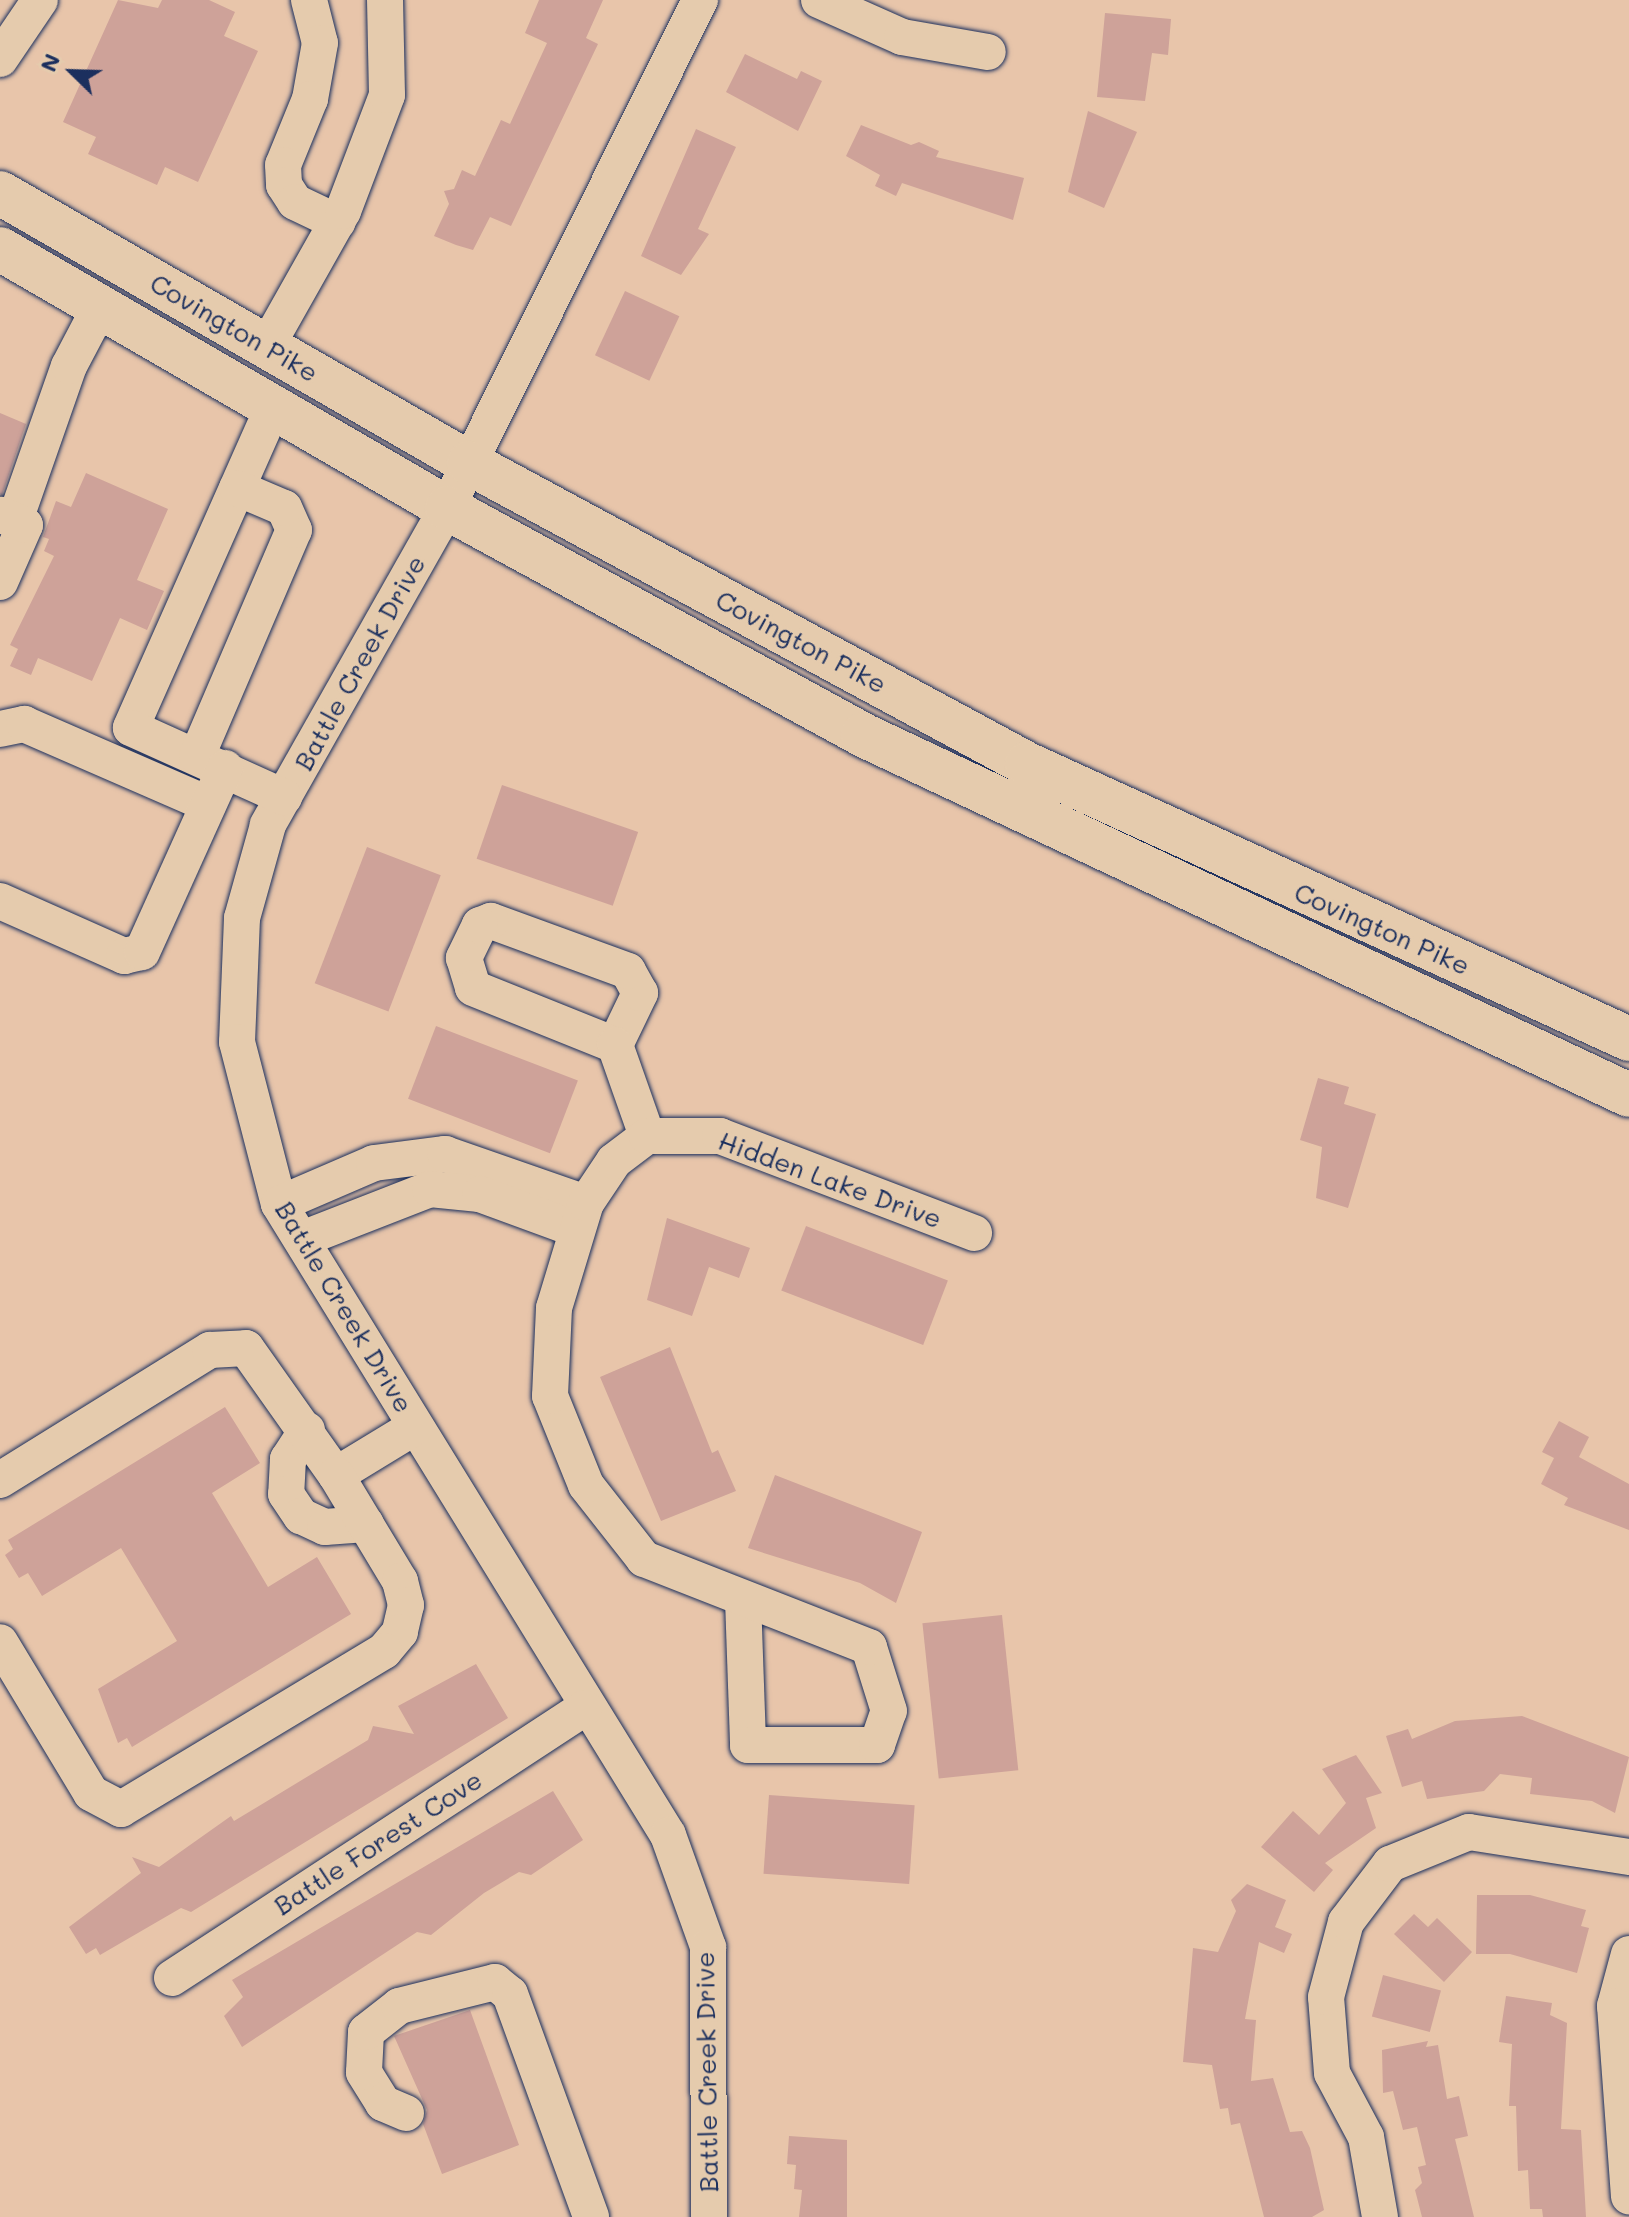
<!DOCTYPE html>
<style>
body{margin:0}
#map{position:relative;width:1629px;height:2217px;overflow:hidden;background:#e8c5aa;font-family:Mali,sans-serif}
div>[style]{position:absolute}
.building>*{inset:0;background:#cea299;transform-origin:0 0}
.roads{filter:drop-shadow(0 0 2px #1b2f5e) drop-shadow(0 0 2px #1b2f5e)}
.minor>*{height:36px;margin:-18px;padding:0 18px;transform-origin:18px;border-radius:18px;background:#e5cbad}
.major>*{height:44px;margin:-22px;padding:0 22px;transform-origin:22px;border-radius:22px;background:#e5cbad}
span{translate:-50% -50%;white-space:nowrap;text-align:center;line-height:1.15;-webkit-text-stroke:6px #e5cbad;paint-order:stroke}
.street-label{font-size:26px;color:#1b2f5e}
.north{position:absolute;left:32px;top:32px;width:80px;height:80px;-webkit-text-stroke:6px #e5cbad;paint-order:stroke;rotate:293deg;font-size:22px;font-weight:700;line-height:32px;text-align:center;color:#1b2f5e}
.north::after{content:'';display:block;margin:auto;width:28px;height:36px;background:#1b2f5e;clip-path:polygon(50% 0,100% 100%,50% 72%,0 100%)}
</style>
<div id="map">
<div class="building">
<div style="clip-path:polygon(118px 0,158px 8px,162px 0,209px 0,235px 12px,224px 36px,258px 51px,198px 182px,165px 167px,157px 185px,88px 154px,96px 137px,63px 122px)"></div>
<div style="clip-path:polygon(539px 0,603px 0,586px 38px,598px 44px,511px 226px,490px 217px,473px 250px,456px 245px,434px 236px,449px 204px,444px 191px,454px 189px,462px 170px,475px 176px,501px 120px,510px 124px,547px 43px,525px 33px)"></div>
<div style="clip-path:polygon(1105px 13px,1171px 19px,1168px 55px,1152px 53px,1145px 101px,1097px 97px)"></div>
<div style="clip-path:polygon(745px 54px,797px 79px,801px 71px,822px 81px,798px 131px,726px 92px)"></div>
<div style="clip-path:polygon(1088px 111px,1137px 132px,1104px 208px,1068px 192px)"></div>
<div style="clip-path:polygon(861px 125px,911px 145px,919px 142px,939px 151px,936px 157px,1024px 178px,1013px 220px,902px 183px,896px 196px,875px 186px,880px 175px,846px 156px)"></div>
<div style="clip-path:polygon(696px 129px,736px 147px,698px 229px,709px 234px,681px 275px,641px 256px)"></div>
<div style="left:625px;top:291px;width:60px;height:71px;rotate:25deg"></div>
<div style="clip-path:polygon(0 413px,26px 424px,2px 495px,0 494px)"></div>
<div style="clip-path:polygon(86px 473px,168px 509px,137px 580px,164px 591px,147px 630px,120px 618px,92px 681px,38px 658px,31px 675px,10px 666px,18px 649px,10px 645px,54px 556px,44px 551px,49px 539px,43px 537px,56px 501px,71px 507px)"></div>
<div style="left:502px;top:785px;width:144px;height:78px;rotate:19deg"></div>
<div style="left:367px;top:847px;width:79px;height:146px;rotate:21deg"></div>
<div style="left:436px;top:1026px;width:152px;height:78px;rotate:21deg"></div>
<div style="clip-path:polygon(1318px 1078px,1349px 1087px,1344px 1104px,1376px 1114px,1348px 1208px,1316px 1198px,1322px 1147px,1300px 1140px)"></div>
<div style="clip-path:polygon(667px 1218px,750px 1248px,739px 1278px,709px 1267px,692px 1316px,647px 1300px)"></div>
<div style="left:806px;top:1226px;width:152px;height:69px;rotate:21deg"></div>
<div style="clip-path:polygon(670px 1347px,712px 1453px,718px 1450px,736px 1491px,661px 1521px,600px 1377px)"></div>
<div style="clip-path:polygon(225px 1407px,260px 1463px,212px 1493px,268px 1587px,317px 1557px,351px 1614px,132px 1747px,127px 1738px,118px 1743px,98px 1689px,177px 1641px,121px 1548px,42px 1596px,28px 1573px,19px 1578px,5px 1555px,13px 1549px,8px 1540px)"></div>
<div style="clip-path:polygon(1559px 1421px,1589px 1437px,1579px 1457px,1629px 1484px,1629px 1530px,1564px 1505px,1568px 1498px,1541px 1484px,1554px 1458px,1542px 1452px)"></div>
<div style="clip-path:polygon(775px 1475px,922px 1532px,896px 1603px,860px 1583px,748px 1548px)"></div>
<div style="left:1002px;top:1615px;width:156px;height:80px;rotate:84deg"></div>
<div style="clip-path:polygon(476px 1664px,508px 1718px,191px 1912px,181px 1908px,100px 1955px,96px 1948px,86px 1954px,69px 1927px,141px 1873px,132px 1857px,159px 1867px,231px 1816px,234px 1821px,368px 1740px,373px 1726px,414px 1734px,398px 1706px)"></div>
<div style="clip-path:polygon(1522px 1716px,1629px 1757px,1615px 1813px,1592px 1801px,1530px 1794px,1532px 1778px,1500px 1774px,1484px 1791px,1427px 1799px,1422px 1781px,1402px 1787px,1386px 1736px,1408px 1729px,1412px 1739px,1455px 1721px)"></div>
<div style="clip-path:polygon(1356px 1755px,1382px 1793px,1366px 1798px,1376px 1828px,1325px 1863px,1333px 1870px,1314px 1892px,1261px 1847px,1293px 1811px,1319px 1835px,1346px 1803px,1322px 1769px)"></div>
<div style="clip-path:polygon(553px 1791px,583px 1840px,531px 1875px,519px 1872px,484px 1893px,431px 1935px,417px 1932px,242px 2047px,224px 2016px,243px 1997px,232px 1980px)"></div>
<div style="left:769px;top:1795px;width:146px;height:79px;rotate:4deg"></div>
<div style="clip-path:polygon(1247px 1884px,1286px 1900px,1275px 1927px,1292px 1934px,1284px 1953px,1259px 1942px,1245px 2019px,1256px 2020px,1251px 2081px,1273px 2078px,1290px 2132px,1302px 2131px,1310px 2148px,1324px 2210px,1312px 2217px,1264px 2217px,1240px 2123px,1231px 2125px,1228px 2108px,1220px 2109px,1212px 2065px,1183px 2062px,1193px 1948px,1218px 1952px,1236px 1911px,1231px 1900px)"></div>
<div style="clip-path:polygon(1477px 1895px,1530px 1895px,1586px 1910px,1581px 1926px,1589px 1928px,1577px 1973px,1510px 1954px,1476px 1954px)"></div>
<div style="clip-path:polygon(1414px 1914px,1428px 1927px,1437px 1918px,1472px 1952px,1444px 1982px,1394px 1934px)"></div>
<div style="left:1383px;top:1975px;width:60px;height:43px;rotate:15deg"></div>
<div style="clip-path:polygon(1506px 1996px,1552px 2003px,1550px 2015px,1567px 2023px,1561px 2129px,1581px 2130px,1586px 2217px,1543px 2217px,1542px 2209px,1530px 2209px,1528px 2170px,1518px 2171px,1516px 2106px,1509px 2106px,1512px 2044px,1499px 2042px)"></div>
<div style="clip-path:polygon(470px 2010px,519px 2145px,442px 2174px,423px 2124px,427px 2110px,394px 2036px)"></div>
<div style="clip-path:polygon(1428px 2041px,1426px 2047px,1438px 2045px,1447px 2099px,1459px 2096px,1468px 2136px,1455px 2139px,1474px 2217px,1422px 2217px,1415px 2190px,1422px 2183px,1418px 2167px,1426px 2165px,1417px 2127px,1403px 2130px,1393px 2091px,1383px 2093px,1382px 2050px)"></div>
<div style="clip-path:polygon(789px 2136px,847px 2140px,847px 2217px,799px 2217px,802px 2190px,794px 2189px,796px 2165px,787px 2164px)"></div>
</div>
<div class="roads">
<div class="minor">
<div style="left:309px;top:0;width:44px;rotate:75.7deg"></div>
<div style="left:320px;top:43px;width:57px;rotate:100.1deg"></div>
<div style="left:310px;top:99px;width:71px;rotate:112.2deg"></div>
<div style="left:283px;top:165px;width:20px;rotate:87deg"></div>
<div style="left:284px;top:185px;width:20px;rotate:57deg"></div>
<div style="left:295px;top:202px;width:47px;rotate:25.5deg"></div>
<div style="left:700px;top:0;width:568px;rotate:116.47deg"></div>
<div style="left:447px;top:508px;width:364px;rotate:119.5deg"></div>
<div style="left:268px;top:825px;width:97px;rotate:105.6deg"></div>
<div style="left:242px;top:918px;width:124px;rotate:92.3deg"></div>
<div style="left:237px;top:1042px;width:167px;rotate:75.5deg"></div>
<div style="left:279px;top:1204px;width:741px;rotate:58.35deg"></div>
<div style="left:668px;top:1835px;width:119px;rotate:70.3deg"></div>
<div style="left:708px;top:1947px;width:270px;rotate:89.8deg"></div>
<div style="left:819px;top:0;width:91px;rotate:24deg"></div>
<div style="left:902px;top:37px;width:87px;rotate:9.9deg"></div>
<div style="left:0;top:59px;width:71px;rotate:-55.9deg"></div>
<div style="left:267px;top:346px;width:155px;rotate:-60.6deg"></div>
<div style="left:343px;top:211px;width:124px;rotate:-69.2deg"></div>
<div style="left:387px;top:95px;width:95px;rotate:-91.2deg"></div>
<div style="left:273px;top:407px;width:351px;rotate:113.9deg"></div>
<div style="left:131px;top:728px;width:168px;rotate:24.3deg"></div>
<div style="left:15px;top:520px;width:163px;rotate:-70.7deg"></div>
<div style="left:69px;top:366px;width:67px;rotate:-62.3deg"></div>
<div style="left:0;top:582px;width:62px;rotate:-66.3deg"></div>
<div style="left:25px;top:525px;width:26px;rotate:-157deg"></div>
<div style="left:0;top:729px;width:25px;rotate:-12deg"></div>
<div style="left:24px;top:724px;width:201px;rotate:23.5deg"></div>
<div style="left:197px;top:756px;width:246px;rotate:-66.8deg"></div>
<div style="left:294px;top:530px;width:24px;rotate:-114deg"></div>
<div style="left:284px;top:508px;width:51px;rotate:-156.9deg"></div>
<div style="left:0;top:901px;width:136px;rotate:23.9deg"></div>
<div style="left:124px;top:956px;width:18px;rotate:-13deg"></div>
<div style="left:142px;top:952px;width:202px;rotate:-65.7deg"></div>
<div style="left:615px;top:1045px;width:58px;rotate:-64.3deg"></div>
<div style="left:640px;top:993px;width:25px;rotate:-119deg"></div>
<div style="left:628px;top:971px;width:146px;rotate:-159.9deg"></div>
<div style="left:491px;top:921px;width:12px;rotate:160deg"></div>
<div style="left:480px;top:925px;width:37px;rotate:116deg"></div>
<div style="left:464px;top:958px;width:31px;rotate:73deg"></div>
<div style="left:473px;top:988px;width:153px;rotate:21.9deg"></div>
<div style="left:615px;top:1045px;width:96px;rotate:70.6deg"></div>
<div style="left:279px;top:1204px;width:103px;rotate:-23.3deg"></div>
<div style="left:374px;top:1163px;width:72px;rotate:-7.2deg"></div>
<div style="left:445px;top:1154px;width:149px;rotate:19.2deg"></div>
<div style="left:302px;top:1239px;width:137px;rotate:-21.3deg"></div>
<div style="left:430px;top:1189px;width:50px;rotate:5.7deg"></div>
<div style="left:480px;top:1194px;width:101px;rotate:20.2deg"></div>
<div style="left:307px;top:1430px;width:35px;rotate:123deg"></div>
<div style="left:288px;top:1459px;width:35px;rotate:93deg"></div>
<div style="left:286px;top:1494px;width:27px;rotate:56deg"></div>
<div style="left:301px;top:1516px;width:26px;rotate:25deg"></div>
<div style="left:325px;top:1527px;width:41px;rotate:-4.2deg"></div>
<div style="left:336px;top:1475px;width:92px;rotate:-31.3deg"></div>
<div style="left:0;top:1480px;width:247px;rotate:-31.8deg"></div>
<div style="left:210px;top:1350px;width:36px;rotate:-3deg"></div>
<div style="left:246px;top:1348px;width:156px;rotate:54.7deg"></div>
<div style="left:336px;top:1475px;width:124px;rotate:58.9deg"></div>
<div style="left:400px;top:1581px;width:25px;rotate:76deg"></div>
<div style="left:406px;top:1605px;width:28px;rotate:103deg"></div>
<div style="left:400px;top:1632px;width:25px;rotate:130deg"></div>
<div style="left:384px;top:1651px;width:307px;rotate:149deg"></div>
<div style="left:121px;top:1809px;width:34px;rotate:-152deg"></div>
<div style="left:91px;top:1793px;width:176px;rotate:-121.1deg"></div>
<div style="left:743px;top:1599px;width:146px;rotate:88deg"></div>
<div style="left:748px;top:1745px;width:129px"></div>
<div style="left:877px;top:1745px;width:36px;rotate:-71deg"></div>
<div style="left:889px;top:1711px;width:67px;rotate:-107.4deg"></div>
<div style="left:869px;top:1647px;width:242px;rotate:-158.6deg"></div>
<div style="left:644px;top:1559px;width:94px;rotate:-128.1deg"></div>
<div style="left:586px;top:1485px;width:96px;rotate:-112deg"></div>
<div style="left:550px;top:1396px;width:88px;rotate:-87.4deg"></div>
<div style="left:554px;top:1308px;width:110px;rotate:-73.1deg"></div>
<div style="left:586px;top:1203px;width:50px;rotate:-56.3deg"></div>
<div style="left:614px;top:1161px;width:41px;rotate:-37.1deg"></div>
<div style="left:647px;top:1136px;width:73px"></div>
<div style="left:720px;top:1136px;width:272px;rotate:20.9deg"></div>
<div style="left:1629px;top:1954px;width:54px;rotate:105.1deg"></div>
<div style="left:1615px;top:2006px;width:191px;rotate:85.8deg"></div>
<div style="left:172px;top:1978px;width:493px;rotate:-33.2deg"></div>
<div style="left:406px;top:2113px;width:25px;rotate:-157deg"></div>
<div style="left:383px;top:2103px;width:36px;rotate:-122deg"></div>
<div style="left:364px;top:2072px;width:40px;rotate:-87.1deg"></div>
<div style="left:366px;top:2032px;width:42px;rotate:-38.2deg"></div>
<div style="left:399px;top:2006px;width:99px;rotate:-14deg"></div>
<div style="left:495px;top:1982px;width:19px;rotate:39deg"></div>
<div style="left:510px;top:1994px;width:237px;rotate:70deg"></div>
<div style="left:1380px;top:2217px;width:81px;rotate:-99.9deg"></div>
<div style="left:1366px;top:2137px;width:72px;rotate:-118deg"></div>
<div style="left:1332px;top:2073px;width:76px;rotate:-94.5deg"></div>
<div style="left:1326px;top:1997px;width:78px;rotate:-75.1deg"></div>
<div style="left:1346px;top:1922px;width:73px;rotate:-52.8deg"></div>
<div style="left:1390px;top:1864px;width:85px;rotate:-22.1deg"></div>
<div style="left:1469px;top:1832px;width:162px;rotate:8.9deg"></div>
</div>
<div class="major">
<div style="left:0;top:193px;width:541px;rotate:29.93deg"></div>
<div style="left:469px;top:463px;width:634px;rotate:28.34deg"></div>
<div style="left:1027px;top:764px;width:662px;rotate:24.55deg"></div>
<div style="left:0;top:249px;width:517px;rotate:30.09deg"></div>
<div style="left:447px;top:508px;width:474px;rotate:28.6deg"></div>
<div style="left:863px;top:735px;width:846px;rotate:25.17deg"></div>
</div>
</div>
<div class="street-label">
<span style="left:234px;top:328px;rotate:30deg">Covington Pike</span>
<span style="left:801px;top:642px;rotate:28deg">Covington Pike</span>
<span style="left:360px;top:663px;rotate:-61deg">Battle Creek Drive</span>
<span style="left:1382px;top:929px;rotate:24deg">Covington Pike</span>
<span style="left:830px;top:1180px;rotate:20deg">Hidden Lake Drive</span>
<span style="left:344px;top:1307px;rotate:59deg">Battle Creek Drive</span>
<span style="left:378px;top:1843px;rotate:-33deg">Battle Forest Cove</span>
<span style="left:707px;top:2072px;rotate:-91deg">Battle Creek Drive</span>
</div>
<div class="north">N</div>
</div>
